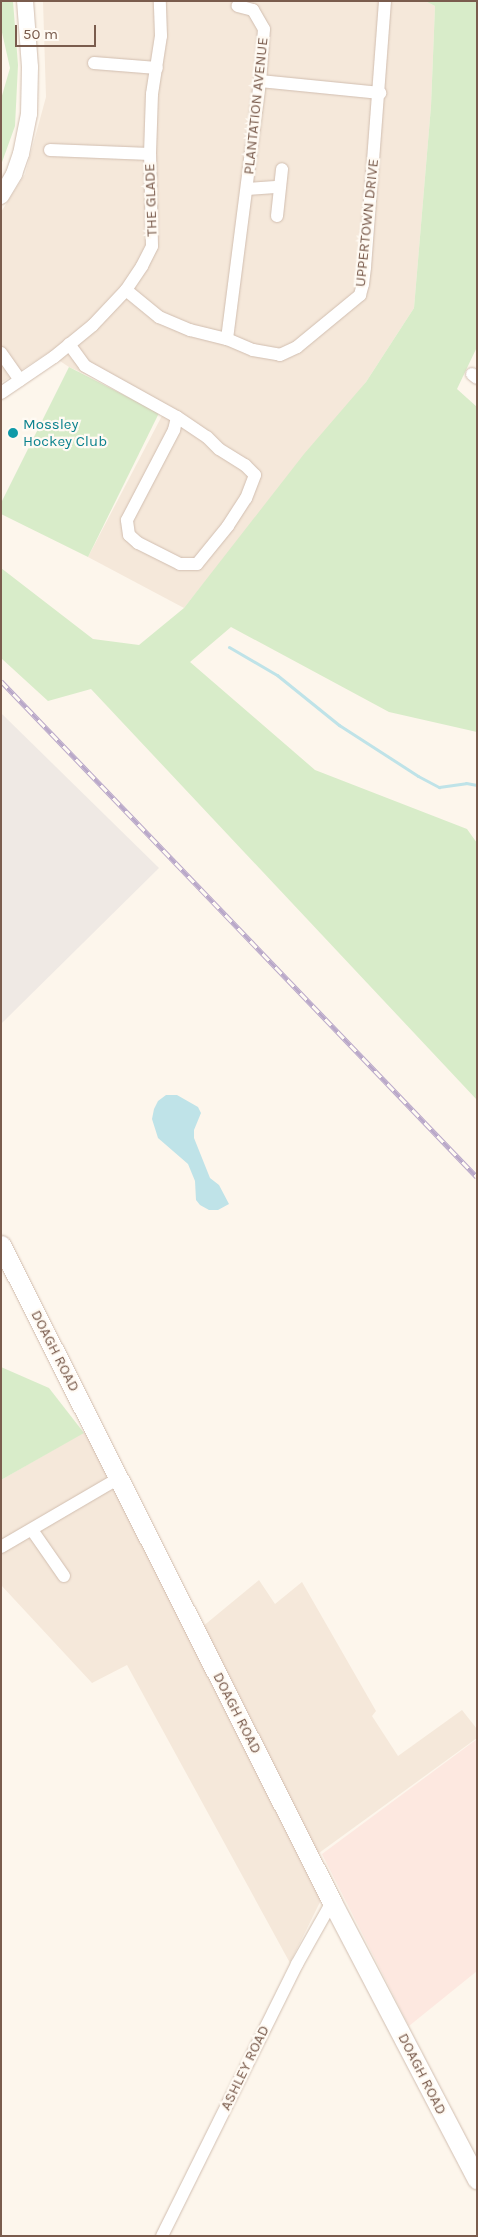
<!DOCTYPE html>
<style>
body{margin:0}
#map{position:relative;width:478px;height:2237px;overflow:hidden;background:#fdf6ec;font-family:Karla,sans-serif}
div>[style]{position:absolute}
.residential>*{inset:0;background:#f5e8da}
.commercial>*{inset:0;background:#fde8e0}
.industrial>*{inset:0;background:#efe9e4}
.green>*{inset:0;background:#d8ecc9}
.water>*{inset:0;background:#bfe3e8}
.stream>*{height:3px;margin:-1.5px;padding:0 1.5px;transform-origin:1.5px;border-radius:1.5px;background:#bfe3e8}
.roads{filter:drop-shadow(0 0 1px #d1beb0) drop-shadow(0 0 1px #d1beb0)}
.minor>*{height:12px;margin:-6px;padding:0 6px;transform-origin:6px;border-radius:6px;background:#fff}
.tertiary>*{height:16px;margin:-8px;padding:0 8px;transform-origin:8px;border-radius:8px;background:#fff}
.secondary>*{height:19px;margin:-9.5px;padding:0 9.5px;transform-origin:9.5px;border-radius:9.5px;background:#fff}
.rail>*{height:5px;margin-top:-2.5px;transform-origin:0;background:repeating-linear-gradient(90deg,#fffaf3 0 9px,#b9a8c9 0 18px);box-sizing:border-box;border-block:1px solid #b9a8c9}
.dots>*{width:14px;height:14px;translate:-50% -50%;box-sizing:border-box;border:2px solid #fffaf3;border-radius:50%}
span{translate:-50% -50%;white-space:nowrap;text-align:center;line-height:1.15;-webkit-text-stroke:4.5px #fffaf3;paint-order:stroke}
.street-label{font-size:15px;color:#7a5c4d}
.culture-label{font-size:15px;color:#0d838f}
.left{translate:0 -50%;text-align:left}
.frame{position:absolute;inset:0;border:2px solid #7a5c4d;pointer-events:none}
.scale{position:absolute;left:15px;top:25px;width:81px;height:22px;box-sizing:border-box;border:2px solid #7a5c4d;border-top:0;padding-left:6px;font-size:15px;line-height:18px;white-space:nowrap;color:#7a5c4d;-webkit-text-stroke:4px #fffaf3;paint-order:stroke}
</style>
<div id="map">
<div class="residential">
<div style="clip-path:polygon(43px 1px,425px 1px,435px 6px,431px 106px,414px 308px,366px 382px,184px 608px,88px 557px,165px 410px,69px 367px,48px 353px,1px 383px,1px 212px,25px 174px,46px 97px)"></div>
<div style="clip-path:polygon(93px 1427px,196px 1632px,259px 1580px,275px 1604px,302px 1582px,376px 1711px,372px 1716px,398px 1756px,462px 1710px,477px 1729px,477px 1738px,319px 1853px,320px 1902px,290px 1963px,127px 1665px,92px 1683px,1px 1585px,1px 1480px)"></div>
</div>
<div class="commercial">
<div style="clip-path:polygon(477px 1739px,477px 1971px,409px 2026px,322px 1854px)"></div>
</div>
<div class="industrial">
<div style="clip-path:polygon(1px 713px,159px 868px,1px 1024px)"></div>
</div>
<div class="green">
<div style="clip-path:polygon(1px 1px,13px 1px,18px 65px,15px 126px,1px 165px,1px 99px,10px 68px,1px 28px)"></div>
<div style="clip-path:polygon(425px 1px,477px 1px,477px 347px,457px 389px,477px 407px,477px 732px,389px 712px,231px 627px,190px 662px,315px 770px,467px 829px,477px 843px,477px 1100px,91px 689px,48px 701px,1px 658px,1px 568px,93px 639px,139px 645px,184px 608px,304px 454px,366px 382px,414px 308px,431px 106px,435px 6px)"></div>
<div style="clip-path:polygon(69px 367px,159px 413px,88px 557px,1px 514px,1px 503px)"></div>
<div style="clip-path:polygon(1px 1367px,49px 1388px,84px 1433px,1px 1480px)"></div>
</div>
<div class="water">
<div style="clip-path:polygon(166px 1095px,177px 1095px,198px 1107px,201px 1113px,194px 1130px,194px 1138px,210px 1178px,219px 1185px,229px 1204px,218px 1210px,209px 1210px,200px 1205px,196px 1200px,195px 1181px,188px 1164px,158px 1138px,152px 1119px,154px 1109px,158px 1101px)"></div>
</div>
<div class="stream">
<div style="left:229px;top:647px;width:56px;rotate:30.3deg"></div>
<div style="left:277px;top:675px;width:80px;rotate:38.9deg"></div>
<div style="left:339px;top:725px;width:94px;rotate:32.8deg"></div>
<div style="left:418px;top:776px;width:24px;rotate:28deg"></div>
<div style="left:439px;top:787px;width:27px;rotate:-8deg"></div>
<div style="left:466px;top:783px;width:11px;rotate:10deg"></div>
</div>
<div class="roads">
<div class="minor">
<div style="left:94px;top:63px;width:63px;rotate:4.5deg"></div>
<div style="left:260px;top:81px;width:121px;rotate:5.7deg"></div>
<div style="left:50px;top:150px;width:100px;rotate:2.3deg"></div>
<div style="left:247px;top:189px;width:32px;rotate:-4deg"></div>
<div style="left:277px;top:216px;width:47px;rotate:-83.9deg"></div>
<div style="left:126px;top:290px;width:43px;rotate:39.3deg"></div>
<div style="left:159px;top:317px;width:34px;rotate:23deg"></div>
<div style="left:190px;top:330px;width:38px;rotate:14deg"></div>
<div style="left:227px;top:339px;width:28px;rotate:23deg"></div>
<div style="left:253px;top:350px;width:27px;rotate:10deg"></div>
<div style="left:280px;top:355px;width:19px;rotate:-25deg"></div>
<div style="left:297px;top:347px;width:82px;rotate:-39.5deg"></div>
<div style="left:360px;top:295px;width:11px;rotate:-75deg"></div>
<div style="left:363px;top:284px;width:17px;rotate:-83deg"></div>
<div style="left:365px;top:267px;width:267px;rotate:-85.7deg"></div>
<div style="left:227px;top:339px;width:260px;rotate:-82.7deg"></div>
<div style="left:260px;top:81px;width:52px;rotate:-85.6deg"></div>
<div style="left:264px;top:29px;width:22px;rotate:-120deg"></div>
<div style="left:253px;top:10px;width:16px;rotate:-165deg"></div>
<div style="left:69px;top:344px;width:27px;rotate:54deg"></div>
<div style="left:85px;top:366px;width:105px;rotate:29deg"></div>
<div style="left:177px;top:417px;width:36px;rotate:34deg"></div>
<div style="left:207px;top:437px;width:17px;rotate:45deg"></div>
<div style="left:219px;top:449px;width:31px;rotate:32deg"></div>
<div style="left:245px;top:465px;width:14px;rotate:45deg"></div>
<div style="left:255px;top:475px;width:25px;rotate:111deg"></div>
<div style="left:246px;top:498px;width:33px;rotate:123deg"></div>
<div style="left:228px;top:526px;width:49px;rotate:129.2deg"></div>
<div style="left:197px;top:564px;width:17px;rotate:180deg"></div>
<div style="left:180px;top:564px;width:47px;rotate:-153.4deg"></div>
<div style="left:138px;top:543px;width:12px;rotate:-138deg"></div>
<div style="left:129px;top:535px;width:15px;rotate:-98deg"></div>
<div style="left:127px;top:520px;width:102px;rotate:-62.4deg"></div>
<div style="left:174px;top:430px;width:13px;rotate:-77deg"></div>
<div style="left:1px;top:353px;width:33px;rotate:55deg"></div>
<div style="left:472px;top:374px;width:6px;rotate:39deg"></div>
<div style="left:1px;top:393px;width:64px;rotate:-34.2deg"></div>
<div style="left:54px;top:357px;width:50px;rotate:-39.4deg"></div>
<div style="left:93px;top:325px;width:48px;rotate:-46.7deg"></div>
<div style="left:126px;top:290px;width:29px;rotate:-56deg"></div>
<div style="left:142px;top:266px;width:22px;rotate:-63deg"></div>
<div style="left:152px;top:246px;width:92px;rotate:-91.2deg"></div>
<div style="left:150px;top:154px;width:60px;rotate:-88.1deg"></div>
<div style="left:152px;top:94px;width:59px;rotate:-81.2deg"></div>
<div style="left:161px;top:36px;width:35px;rotate:-92deg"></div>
<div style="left:32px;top:1530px;width:56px;rotate:55.2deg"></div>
<div style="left:1px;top:1547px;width:137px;rotate:-30.3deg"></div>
<div style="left:162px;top:2236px;width:304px;rotate:-63.6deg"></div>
<div style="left:297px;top:1964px;width:71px;rotate:-60.6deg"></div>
</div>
<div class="tertiary">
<div style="left:1px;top:196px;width:26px;rotate:-59deg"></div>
<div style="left:14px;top:174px;width:21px;rotate:-71deg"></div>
<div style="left:21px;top:154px;width:41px;rotate:-78.7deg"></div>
<div style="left:29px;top:114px;width:47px;rotate:-88.8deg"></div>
<div style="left:30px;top:67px;width:66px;rotate:-94.3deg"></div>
</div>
<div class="secondary">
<div style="left:1px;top:1245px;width:736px;rotate:63.26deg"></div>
<div style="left:332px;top:1902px;width:313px;rotate:62.4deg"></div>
</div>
</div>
<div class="rail">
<div style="left:1px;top:681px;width:687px;rotate:46.18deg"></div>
</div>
<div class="dots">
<div style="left:13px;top:433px;background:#0f9aa8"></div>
</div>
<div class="street-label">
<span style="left:256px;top:106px;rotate:-84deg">PLANTATION AVENUE</span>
<span style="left:151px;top:200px;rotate:-92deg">THE GLADE</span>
<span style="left:367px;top:223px;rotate:-84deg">UPPERTOWN DRIVE</span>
<span style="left:55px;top:1351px;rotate:63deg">DOAGH ROAD</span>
<span style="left:237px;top:1713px;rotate:63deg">DOAGH ROAD</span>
<span style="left:245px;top:2068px;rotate:-64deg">ASHLEY ROAD</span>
<span style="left:422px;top:2074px;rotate:63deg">DOAGH ROAD</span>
</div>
<div class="culture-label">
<span class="left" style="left:23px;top:433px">Mossley<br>Hockey Club</span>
</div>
<div class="frame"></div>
<div class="scale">50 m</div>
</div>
